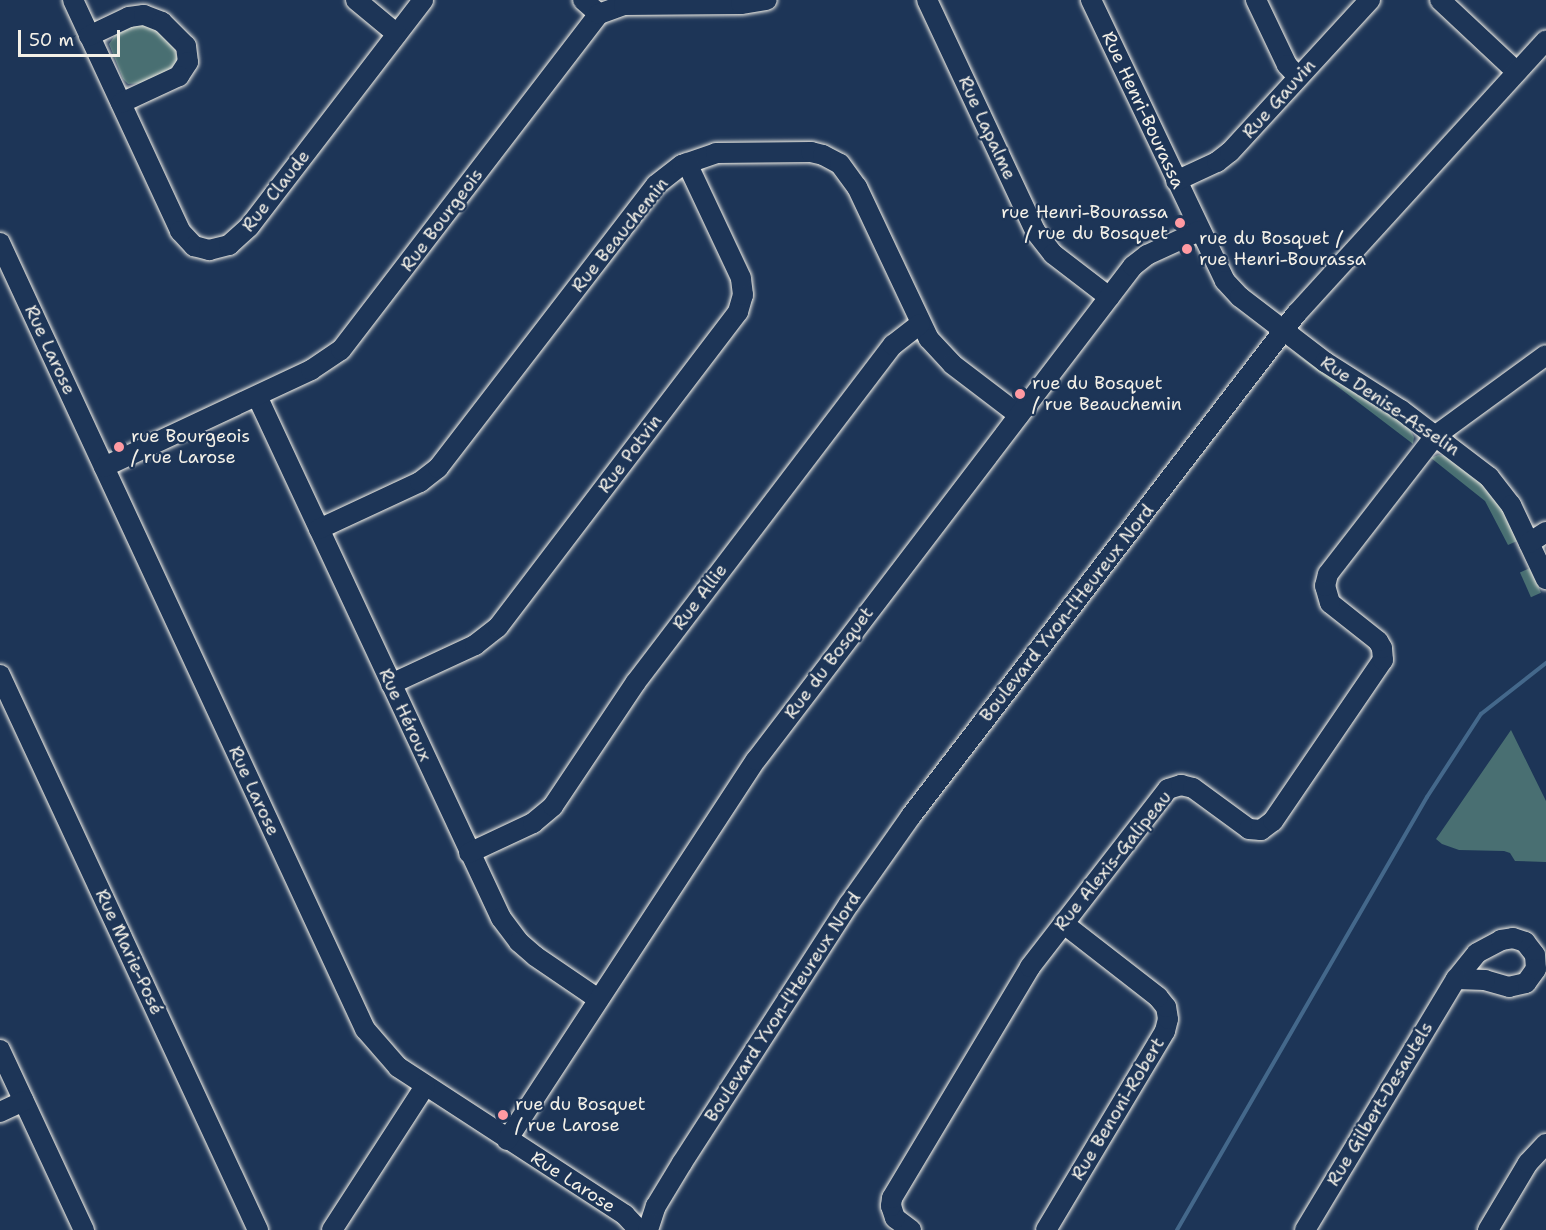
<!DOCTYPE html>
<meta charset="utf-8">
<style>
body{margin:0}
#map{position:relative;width:1546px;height:1230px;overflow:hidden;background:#1d3557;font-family:"Shantell Sans",sans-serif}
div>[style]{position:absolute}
.green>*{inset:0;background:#496f72;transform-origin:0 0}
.stream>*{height:4px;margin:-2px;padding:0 2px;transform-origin:2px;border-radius:2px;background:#44688b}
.roads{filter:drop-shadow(0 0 2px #f4f1e8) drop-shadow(0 0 2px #f4f1e8)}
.minor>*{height:20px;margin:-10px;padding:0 10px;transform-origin:10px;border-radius:10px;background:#1d3557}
.dots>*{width:16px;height:16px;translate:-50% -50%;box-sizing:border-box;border:3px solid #1d3557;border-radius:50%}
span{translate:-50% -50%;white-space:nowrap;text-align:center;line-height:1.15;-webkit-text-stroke:4.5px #1d3557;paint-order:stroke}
.street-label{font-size:18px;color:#f4f1e8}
.poi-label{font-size:18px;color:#f4f1e8}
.right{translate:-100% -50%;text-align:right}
.left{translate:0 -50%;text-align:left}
.scale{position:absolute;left:18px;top:30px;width:102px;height:27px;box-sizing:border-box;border:3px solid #f4f1e8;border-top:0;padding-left:8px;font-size:18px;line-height:21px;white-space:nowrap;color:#f4f1e8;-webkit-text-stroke:4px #1d3557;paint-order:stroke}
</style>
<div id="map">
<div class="green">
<div style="clip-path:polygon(145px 25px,154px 29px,174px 46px,178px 61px,169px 70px,143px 83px,128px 84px,123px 79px,109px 44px,116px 34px,133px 26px)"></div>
<div style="clip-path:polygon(1291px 351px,1344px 386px,1371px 400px,1409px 428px,1414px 437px,1413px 444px)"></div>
<div style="clip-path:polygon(1438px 455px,1446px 456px,1483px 484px,1502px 507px,1517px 541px,1508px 545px,1485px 501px,1431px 458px)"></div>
<div style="left:1530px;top:568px;width:27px;height:11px;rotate:66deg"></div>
<div style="clip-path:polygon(1511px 730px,1546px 801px,1546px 862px,1515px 861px,1510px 853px,1504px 851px,1459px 850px,1442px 844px,1436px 839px)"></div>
</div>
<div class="stream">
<div style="left:1177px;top:1230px;width:500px;rotate:-60deg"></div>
<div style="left:1427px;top:797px;width:99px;rotate:-57deg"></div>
<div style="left:1481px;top:714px;width:83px;rotate:-38.1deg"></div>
</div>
<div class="roads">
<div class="minor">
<div style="left:73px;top:0;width:255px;rotate:65.1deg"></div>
<div style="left:180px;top:231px;width:21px;rotate:47deg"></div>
<div style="left:194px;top:246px;width:16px;rotate:15deg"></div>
<div style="left:209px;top:250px;width:21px;rotate:-14deg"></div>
<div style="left:229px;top:245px;width:27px;rotate:-42deg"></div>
<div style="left:249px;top:227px;width:286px;rotate:-52.5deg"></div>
<div style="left:356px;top:0;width:53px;rotate:39.7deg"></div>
<div style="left:583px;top:0;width:21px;rotate:41deg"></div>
<div style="left:927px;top:0;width:255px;rotate:64.9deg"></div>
<div style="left:1035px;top:231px;width:29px;rotate:52deg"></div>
<div style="left:1053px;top:254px;width:71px;rotate:37.5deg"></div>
<div style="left:1091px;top:0;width:311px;rotate:64.5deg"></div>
<div style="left:1225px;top:281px;width:22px;rotate:47deg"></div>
<div style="left:1240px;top:297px;width:107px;rotate:37.4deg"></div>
<div style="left:1325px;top:362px;width:90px;rotate:32.3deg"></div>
<div style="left:1401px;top:410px;width:111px;rotate:37.3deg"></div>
<div style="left:1489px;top:477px;width:36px;rotate:52deg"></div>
<div style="left:1511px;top:505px;width:82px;rotate:64.7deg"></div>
<div style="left:1256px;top:0;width:72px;rotate:64.5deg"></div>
<div style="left:1287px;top:65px;width:16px;rotate:47deg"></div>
<div style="left:1440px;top:0;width:105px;rotate:43.1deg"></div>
<div style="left:89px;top:36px;width:44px;rotate:-25.4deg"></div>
<div style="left:129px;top:17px;width:15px;rotate:-8deg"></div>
<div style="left:144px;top:15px;width:19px;rotate:21deg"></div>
<div style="left:162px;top:22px;width:34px;rotate:45deg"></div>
<div style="left:186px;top:46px;width:16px;rotate:83deg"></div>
<div style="left:188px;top:62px;width:17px;rotate:123deg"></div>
<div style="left:179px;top:76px;width:64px;rotate:155deg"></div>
<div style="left:1176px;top:181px;width:45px;rotate:-24.9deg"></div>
<div style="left:1217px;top:162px;width:16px;rotate:-38deg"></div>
<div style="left:1230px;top:152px;width:207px;rotate:-47.4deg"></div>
<div style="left:0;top:243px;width:867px;rotate:65.09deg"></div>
<div style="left:365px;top:1029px;width:50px;rotate:49deg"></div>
<div style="left:398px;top:1067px;width:271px;rotate:33.1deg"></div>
<div style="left:625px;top:1215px;width:21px;rotate:47deg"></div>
<div style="left:257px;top:396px;width:576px;rotate:64.95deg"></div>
<div style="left:501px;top:918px;width:30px;rotate:53deg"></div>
<div style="left:519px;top:942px;width:21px;rotate:41deg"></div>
<div style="left:535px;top:956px;width:76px;rotate:34.3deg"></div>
<div style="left:104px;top:467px;width:229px;rotate:-25.1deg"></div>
<div style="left:311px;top:370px;width:36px;rotate:-34deg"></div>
<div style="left:341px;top:350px;width:424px;rotate:-52.5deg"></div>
<div style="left:599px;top:14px;width:27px;rotate:-20deg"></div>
<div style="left:624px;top:5px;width:117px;rotate:-0.5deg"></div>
<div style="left:741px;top:4px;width:26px;rotate:-9deg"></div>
<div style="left:319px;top:529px;width:111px;rotate:-25deg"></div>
<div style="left:420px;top:482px;width:23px;rotate:-38deg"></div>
<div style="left:438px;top:468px;width:357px;rotate:-52.4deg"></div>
<div style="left:656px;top:185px;width:33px;rotate:-38deg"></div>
<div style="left:682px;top:165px;width:36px;rotate:-19deg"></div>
<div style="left:716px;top:153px;width:95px;rotate:-0.6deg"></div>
<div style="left:811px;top:152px;width:12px;rotate:14deg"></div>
<div style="left:823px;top:155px;width:19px;rotate:28deg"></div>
<div style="left:840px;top:164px;width:29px;rotate:54deg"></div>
<div style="left:857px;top:187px;width:168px;rotate:64.7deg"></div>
<div style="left:929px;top:339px;width:34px;rotate:47deg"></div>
<div style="left:952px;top:364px;width:84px;rotate:37.3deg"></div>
<div style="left:1529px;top:543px;width:20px;rotate:-33deg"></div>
<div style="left:0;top:675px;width:612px;rotate:65.07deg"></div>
<div style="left:391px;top:684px;width:93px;rotate:-24.9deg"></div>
<div style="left:475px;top:645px;width:29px;rotate:-38deg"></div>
<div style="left:498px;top:627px;width:396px;rotate:-52.7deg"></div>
<div style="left:738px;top:312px;width:18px;rotate:-74deg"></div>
<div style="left:743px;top:295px;width:17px;rotate:-97deg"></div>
<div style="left:741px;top:278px;width:127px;rotate:-115.2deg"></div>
<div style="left:469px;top:853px;width:71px;rotate:-25.1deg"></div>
<div style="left:533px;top:823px;width:26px;rotate:-40deg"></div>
<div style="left:553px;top:806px;width:149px;rotate:-56.2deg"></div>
<div style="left:636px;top:682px;width:424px;rotate:-52.7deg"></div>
<div style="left:893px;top:345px;width:34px;rotate:-38deg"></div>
<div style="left:1513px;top:938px;width:13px;rotate:18deg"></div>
<div style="left:1525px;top:942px;width:16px;rotate:52deg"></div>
<div style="left:1535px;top:955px;width:14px;rotate:86deg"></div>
<div style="left:1536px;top:969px;width:17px;rotate:126deg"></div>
<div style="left:1526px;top:983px;width:17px;rotate:167deg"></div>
<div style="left:1509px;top:987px;width:25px;rotate:-164deg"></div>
<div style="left:1485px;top:980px;width:29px;rotate:-178deg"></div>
<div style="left:1456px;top:979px;width:33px;rotate:-51deg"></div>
<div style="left:1477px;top:953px;width:27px;rotate:-28deg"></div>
<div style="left:1501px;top:940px;width:12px;rotate:-9deg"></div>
<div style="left:0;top:1050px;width:199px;rotate:65deg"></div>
<div style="left:0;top:1112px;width:26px;rotate:-25deg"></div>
<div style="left:507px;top:1140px;width:454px;rotate:-56.8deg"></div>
<div style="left:756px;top:760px;width:621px;rotate:-52.65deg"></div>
<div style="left:1133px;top:266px;width:18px;rotate:-38deg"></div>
<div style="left:1147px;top:255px;width:57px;rotate:-24.8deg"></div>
<div style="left:332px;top:1230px;width:171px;rotate:-57.1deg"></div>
<div style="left:648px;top:1230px;width:25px;rotate:-72deg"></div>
<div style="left:656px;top:1206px;width:50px;rotate:-58.8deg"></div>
<div style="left:682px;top:1163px;width:308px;rotate:-57.2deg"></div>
<div style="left:849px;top:904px;width:108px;rotate:-54.8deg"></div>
<div style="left:911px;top:816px;width:634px;rotate:-52.5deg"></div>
<div style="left:1297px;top:313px;width:369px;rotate:-47.6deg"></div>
<div style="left:911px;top:1230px;width:20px;rotate:-143deg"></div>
<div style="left:895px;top:1218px;width:13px;rotate:-108deg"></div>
<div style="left:891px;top:1206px;width:8px;rotate:-83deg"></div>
<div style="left:892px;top:1198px;width:269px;rotate:-59.1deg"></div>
<div style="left:1030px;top:967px;width:225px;rotate:-52.2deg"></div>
<div style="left:1168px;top:789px;width:14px;rotate:-17deg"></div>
<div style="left:1181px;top:785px;width:12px;rotate:14deg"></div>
<div style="left:1193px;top:788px;width:69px;rotate:36.2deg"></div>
<div style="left:1249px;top:829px;width:12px;rotate:5deg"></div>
<div style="left:1261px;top:830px;width:15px;rotate:-37deg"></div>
<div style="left:1273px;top:821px;width:195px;rotate:-55.7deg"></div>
<div style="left:1383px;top:660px;width:12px;rotate:-95deg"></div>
<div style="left:1382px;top:648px;width:8px;rotate:-120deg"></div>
<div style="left:1378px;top:641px;width:61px;rotate:-141.6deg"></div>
<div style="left:1330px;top:603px;width:18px;rotate:-106deg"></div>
<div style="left:1325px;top:586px;width:12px;rotate:-76deg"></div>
<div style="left:1328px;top:574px;width:175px;rotate:-52.2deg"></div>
<div style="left:1435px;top:436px;width:137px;rotate:-36.1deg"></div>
<div style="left:1046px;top:1230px;width:232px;rotate:-59.1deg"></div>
<div style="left:1165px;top:1031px;width:12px;rotate:-76deg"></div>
<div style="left:1168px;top:1019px;width:12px;rotate:-99deg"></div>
<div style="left:1166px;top:1007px;width:13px;rotate:-129deg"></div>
<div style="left:1158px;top:997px;width:120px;rotate:-142.1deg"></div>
<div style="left:1305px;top:1230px;width:293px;rotate:-59deg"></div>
<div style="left:1488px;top:1230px;width:78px;rotate:-59.2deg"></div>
<div style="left:1528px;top:1163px;width:26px;rotate:-47deg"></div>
</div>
</div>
<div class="dots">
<div style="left:1180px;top:223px;background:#ff9aa2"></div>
<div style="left:1187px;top:249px;background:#ff9aa2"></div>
<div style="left:1020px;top:394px;background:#ff9aa2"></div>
<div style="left:119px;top:447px;background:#ff9aa2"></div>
<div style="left:503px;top:1115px;background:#ff9aa2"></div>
</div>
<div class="street-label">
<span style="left:1279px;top:99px;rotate:-48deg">Rue Gauvin</span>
<span style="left:1143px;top:110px;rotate:65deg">Rue Henri-Bourassa</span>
<span style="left:987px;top:128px;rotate:65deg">Rue Lapalme</span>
<span style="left:276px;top:191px;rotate:-52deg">Rue Claude</span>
<span style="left:442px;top:220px;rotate:-53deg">Rue Bourgeois</span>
<span style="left:620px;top:235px;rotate:-51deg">Rue Beauchemin</span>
<span style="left:50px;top:350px;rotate:65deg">Rue Larose</span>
<span style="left:1390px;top:406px;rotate:34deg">Rue Denise-Asselin</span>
<span style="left:630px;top:454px;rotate:-53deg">Rue Potvin</span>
<span style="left:700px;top:597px;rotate:-53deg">Rue Allie</span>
<span style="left:1067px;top:613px;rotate:-52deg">Boulevard Yvon-l'Heureux Nord</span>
<span style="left:829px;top:663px;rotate:-53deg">Rue du Bosquet</span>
<span style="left:405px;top:715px;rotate:65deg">Rue Héroux</span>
<span style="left:254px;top:791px;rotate:65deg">Rue Larose</span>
<span style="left:1113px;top:861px;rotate:-51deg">Rue Alexis-Galipeau</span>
<span style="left:129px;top:952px;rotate:65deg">Rue Marie-Posé</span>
<span style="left:783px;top:1007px;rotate:-57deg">Boulevard Yvon-l'Heureux Nord</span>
<span style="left:1380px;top:1104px;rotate:-59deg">Rue Gilbert-Desautels</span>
<span style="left:1118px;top:1109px;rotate:-59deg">Rue Benoni-Robert</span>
<span style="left:573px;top:1182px;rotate:33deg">Rue Larose</span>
</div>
<div class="poi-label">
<span class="right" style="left:1168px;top:223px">rue Henri-Bourassa<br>/ rue du Bosquet</span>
<span class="left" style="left:1199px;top:249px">rue du Bosquet /<br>rue Henri-Bourassa</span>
<span class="left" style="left:1032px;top:394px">rue du Bosquet<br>/ rue Beauchemin</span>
<span class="left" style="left:131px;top:447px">rue Bourgeois<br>/ rue Larose</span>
<span class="left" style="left:515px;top:1115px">rue du Bosquet<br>/ rue Larose</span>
</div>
<div class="scale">50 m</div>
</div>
